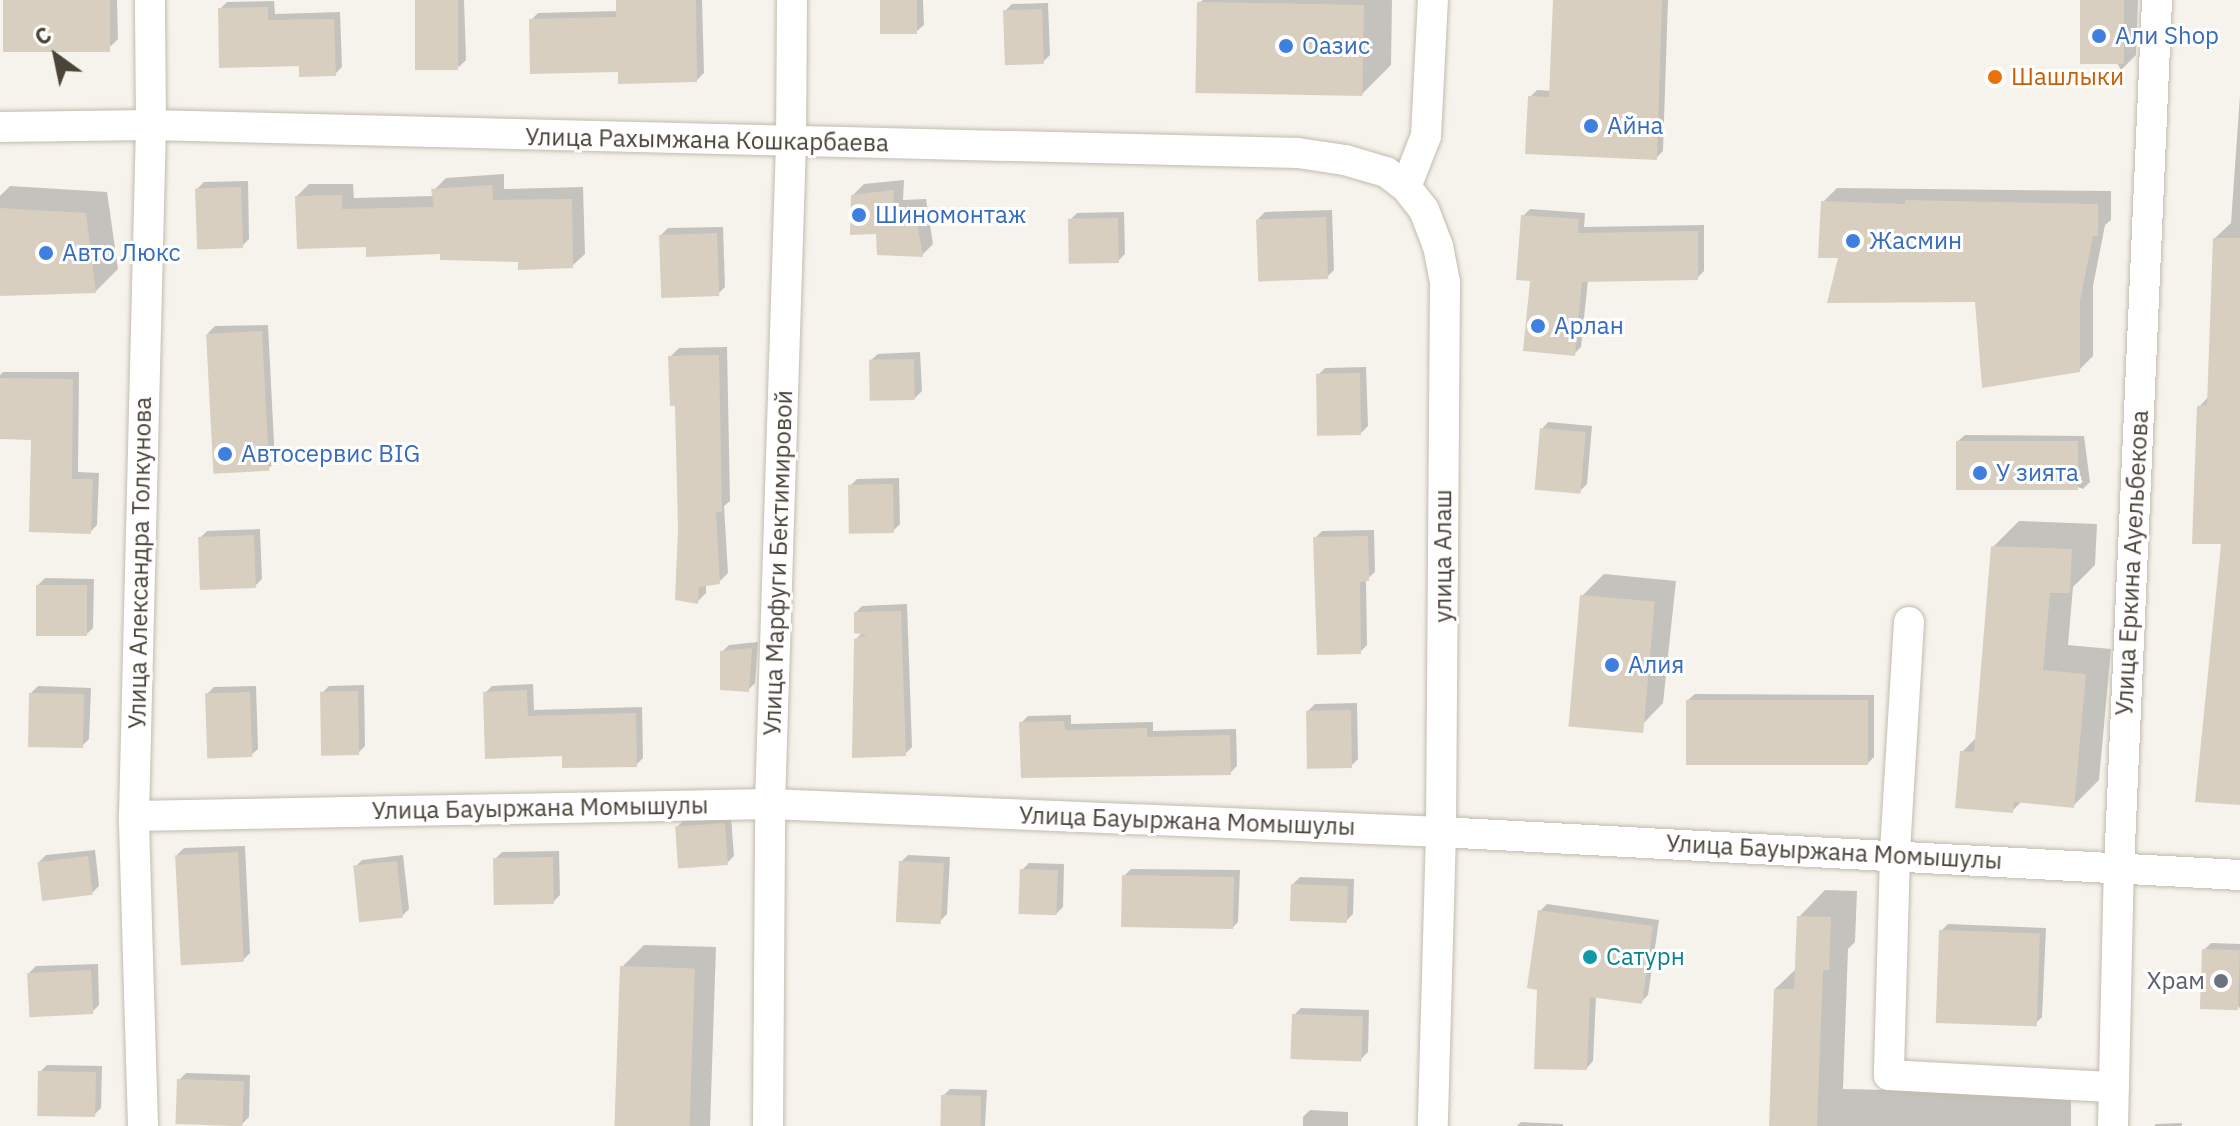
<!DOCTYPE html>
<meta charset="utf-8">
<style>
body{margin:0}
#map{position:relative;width:2240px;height:1126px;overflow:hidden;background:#f6f3ec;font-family:"IBM Plex Sans",sans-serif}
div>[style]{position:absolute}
.shadow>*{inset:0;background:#0003}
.building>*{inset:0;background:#d8cfc1;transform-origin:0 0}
.roads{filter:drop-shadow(0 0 2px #c2bbae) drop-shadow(0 0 2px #c2bbae)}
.minor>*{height:30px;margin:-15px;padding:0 15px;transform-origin:15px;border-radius:15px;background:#fff}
.dots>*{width:22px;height:22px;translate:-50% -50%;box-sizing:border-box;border:4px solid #fff;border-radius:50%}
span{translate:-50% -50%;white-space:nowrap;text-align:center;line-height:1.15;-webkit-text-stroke:6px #fff;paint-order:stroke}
.shop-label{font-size:24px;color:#366cbe}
.left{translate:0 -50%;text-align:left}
.food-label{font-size:24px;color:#c56008}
.street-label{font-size:24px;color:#4b4439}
.culture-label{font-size:24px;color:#0d838f}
.worship-label{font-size:24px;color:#5b616d}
.right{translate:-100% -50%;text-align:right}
.north{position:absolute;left:16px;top:16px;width:80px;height:80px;-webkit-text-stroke:6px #fff;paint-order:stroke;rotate:327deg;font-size:22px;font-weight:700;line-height:32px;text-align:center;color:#4b4439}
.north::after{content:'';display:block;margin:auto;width:28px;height:36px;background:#4b4439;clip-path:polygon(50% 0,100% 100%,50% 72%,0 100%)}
</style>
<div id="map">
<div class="shadow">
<div style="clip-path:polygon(5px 0,117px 0,118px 39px,111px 46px)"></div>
<div style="clip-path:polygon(417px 0,464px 0,466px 60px,459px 67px)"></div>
<div style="clip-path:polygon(618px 0,702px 0,704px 73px,697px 80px,620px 70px,531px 20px,538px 13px,618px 11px)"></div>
<div style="clip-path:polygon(882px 0,923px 0,924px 25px,917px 31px)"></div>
<div style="clip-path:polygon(1203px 0,1392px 0,1391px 65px,1362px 94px,1199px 3px)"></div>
<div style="clip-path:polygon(1555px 0,1668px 0,1663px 151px,1656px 158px,1530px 97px,1537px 90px,1552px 91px)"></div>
<div style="clip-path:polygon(2082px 0,2138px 0,2136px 55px,2121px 70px)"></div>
<div style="clip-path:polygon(274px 1px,275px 14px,340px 12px,342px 67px,335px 74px,301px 64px,220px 9px,227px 2px)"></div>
<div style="clip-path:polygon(1048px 3px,1050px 55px,1043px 62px,1005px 11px,1012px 4px)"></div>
<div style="clip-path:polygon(2240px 95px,2240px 803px,2223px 542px,2199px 407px,2209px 396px,2215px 238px,2231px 223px)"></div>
<div style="clip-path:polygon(504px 174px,504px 189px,583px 187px,585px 254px,572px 266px,368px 245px,297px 196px,309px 184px,353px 184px,354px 198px,434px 196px,434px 190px,446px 178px)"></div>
<div style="clip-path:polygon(904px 180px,903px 200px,926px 199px,933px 244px,922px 255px,878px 232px,853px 195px,864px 184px)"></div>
<div style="clip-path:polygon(248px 181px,249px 239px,242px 246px,197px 189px,204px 182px)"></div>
<div style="clip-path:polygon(10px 186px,107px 192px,118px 269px,96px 291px,0 294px,0 196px)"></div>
<div style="clip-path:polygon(1837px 188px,2111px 191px,2111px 220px,2105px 225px,2093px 286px,2093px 356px,2079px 370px,1977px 300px,1840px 256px,1823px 202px)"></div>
<div style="clip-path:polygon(1530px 209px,1585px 213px,1584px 227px,1704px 225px,1704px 271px,1697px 278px,1588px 280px,1581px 347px,1574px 354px,1533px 279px,1523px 216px)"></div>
<div style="clip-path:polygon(1332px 210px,1334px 270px,1327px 277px,1258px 219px,1265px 212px)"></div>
<div style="clip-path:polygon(1124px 212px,1125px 254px,1118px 261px,1070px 220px,1077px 213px)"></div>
<div style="clip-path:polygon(723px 227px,725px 287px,718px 294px,661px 235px,668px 228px)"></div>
<div style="clip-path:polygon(268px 325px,275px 462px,268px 469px,208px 333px,215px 326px)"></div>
<div style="clip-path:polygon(727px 347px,730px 501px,724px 506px,728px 573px,719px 582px,706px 584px,706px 593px,697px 602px,680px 529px,677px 404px,670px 357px,679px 348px)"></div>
<div style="clip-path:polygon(920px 352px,922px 391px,915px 398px,871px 360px,878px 354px)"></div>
<div style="clip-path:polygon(1366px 367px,1368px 426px,1361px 433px,1318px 375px,1325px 368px)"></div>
<div style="clip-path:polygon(3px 372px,79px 372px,78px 472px,99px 473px,97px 525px,90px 532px,33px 438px,0 437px,0 375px)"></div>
<div style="clip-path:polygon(1548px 422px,1592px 426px,1587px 484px,1580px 491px,1542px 429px)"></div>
<div style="clip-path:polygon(1965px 435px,2084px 436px,2090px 482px,2083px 489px,1958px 441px)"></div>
<div style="clip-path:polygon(899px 478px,900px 524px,893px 531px,850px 486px,857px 479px)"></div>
<div style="clip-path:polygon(2019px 521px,2097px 524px,2095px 565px,2073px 587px,2068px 645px,2111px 649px,2099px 780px,2073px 806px,2022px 801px,2012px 811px,1962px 752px,1977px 737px,1993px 547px)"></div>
<div style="clip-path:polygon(260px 529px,262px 579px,255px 586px,200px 538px,207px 531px)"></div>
<div style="clip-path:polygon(1374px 530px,1375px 572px,1366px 580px,1367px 645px,1360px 652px,1315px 538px,1322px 531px)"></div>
<div style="clip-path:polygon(1604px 574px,1676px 581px,1663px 703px,1641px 726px,1582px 596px)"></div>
<div style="clip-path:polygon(45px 578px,94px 579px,93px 628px,86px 635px,38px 585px)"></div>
<div style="clip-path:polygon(907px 604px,912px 747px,905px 754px,856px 639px,863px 632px,856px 612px,862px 606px)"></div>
<div style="clip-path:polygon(758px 642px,755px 683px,748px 690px,722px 652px,729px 645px)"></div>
<div style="clip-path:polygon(533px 684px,534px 710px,642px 707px,643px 758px,636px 765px,564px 754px,485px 693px,492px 686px)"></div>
<div style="clip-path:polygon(364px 685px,365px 746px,358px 753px,322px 693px,329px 686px)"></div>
<div style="clip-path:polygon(38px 686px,91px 688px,89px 739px,82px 746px,31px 693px)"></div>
<div style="clip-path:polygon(256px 686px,258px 749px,251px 755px,207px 694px,214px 687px)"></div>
<div style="clip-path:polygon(1695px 694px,1874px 695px,1874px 757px,1867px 764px,1688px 700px)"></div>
<div style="clip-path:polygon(1357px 703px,1358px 759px,1351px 766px,1308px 711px,1315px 704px)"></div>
<div style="clip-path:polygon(1071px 715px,1071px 724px,1153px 722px,1153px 731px,1236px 729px,1237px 766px,1230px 773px,1021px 723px,1028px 716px)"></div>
<div style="clip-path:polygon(731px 817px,734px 856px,727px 863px,677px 827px,684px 820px)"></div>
<div style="clip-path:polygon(245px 846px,250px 953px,243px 960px,177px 855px,184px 848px)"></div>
<div style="clip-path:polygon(95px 850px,99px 886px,92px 893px,39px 862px,46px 855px)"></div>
<div style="clip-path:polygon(559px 851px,560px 895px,553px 902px,495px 859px,502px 852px)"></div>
<div style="clip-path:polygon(403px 855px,409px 909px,402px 916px,355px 867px,362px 860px)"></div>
<div style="clip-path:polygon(908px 855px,950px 857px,947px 914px,940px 921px,901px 862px)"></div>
<div style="clip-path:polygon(1029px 863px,1064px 864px,1063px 907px,1056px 914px,1022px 870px)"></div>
<div style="clip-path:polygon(1131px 869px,1240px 870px,1238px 922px,1231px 929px,1124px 876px)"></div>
<div style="clip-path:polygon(1300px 877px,1354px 879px,1353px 914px,1346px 921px,1293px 884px)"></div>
<div style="clip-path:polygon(1825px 890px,1857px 891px,1855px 942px,1848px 949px,1843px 1089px,2071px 1094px,2071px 1126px,1771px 1126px,1775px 989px,1797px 968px,1799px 917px)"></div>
<div style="clip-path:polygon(1547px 904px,1659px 920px,1648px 995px,1641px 1002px,1596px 996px,1593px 1061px,1587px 1068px,1540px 911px)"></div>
<div style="clip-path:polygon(1948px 924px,2046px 928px,2042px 1017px,2035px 1024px,1941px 931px)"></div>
<div style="clip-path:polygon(2211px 943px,2240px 944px,2240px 1009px,2204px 950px)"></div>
<div style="clip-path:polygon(644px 945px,716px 947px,710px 1126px,616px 1126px,622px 967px)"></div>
<div style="clip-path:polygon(98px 964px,99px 1005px,92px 1012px,29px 973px,36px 966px)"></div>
<div style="clip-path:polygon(1301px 1008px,1369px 1010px,1368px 1052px,1361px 1059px,1294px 1015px)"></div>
<div style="clip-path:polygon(47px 1065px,102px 1066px,101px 1108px,94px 1115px,40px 1072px)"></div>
<div style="clip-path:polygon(186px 1073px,250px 1075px,249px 1117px,242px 1124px,179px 1080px)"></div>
<div style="clip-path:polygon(950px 1089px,987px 1090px,985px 1126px,942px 1126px,943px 1096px)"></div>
<div style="clip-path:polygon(1310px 1110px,1348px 1112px,1348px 1126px,1303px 1126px,1303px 1117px)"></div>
<div style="clip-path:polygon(1521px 1122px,1563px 1124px,1563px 1126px,1517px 1126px)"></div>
<div style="clip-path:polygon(2182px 1123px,2182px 1126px,2154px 1126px,2156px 1124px)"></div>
</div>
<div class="building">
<div style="left:3px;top:0;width:107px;height:52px"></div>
<div style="left:415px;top:0;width:43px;height:70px"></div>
<div style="clip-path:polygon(616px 0,696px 0,697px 82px,618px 84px,618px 72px,530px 74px,529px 19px,616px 17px)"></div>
<div style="left:880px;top:0;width:37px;height:34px"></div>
<div style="clip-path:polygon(1553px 0,1662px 0,1657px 160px,1525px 154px,1528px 96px,1549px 97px)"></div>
<div style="left:2080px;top:0;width:44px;height:64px"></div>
<div style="left:1197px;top:2px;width:167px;height:91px;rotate:1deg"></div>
<div style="clip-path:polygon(268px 7px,268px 20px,334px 19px,336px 76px,299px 77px,299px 66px,219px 68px,218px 8px)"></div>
<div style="left:1042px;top:9px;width:55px;height:39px;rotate:88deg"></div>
<div style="clip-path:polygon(492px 185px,493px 200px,572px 199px,573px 268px,518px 270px,518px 262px,440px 260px,440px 254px,366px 257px,366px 247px,297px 249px,295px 196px,342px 195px,342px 209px,434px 207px,431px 189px)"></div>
<div style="left:241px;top:187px;width:61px;height:46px;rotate:88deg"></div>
<div style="clip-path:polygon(894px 190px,893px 210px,915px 210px,923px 257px,877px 255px,876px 234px,850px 235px,851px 195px)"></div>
<div style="clip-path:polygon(1905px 200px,2098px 204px,2098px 236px,2093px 236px,2080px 301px,2080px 372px,1982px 388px,1975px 302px,1827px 303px,1838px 258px,1818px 258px,1821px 201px,1905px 204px)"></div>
<div style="clip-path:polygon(0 208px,86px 213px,96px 293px,0 296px)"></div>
<div style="clip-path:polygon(1521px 215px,1579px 219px,1578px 233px,1698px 231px,1698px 280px,1582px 282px,1575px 356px,1523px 351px,1530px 281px,1516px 280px)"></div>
<div style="left:1326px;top:217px;width:62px;height:70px;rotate:88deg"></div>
<div style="left:1118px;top:218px;width:45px;height:50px;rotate:89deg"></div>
<div style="left:717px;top:233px;width:63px;height:58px;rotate:88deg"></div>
<div style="clip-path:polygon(2213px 238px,2240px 238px,2240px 805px,2195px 802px,2221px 544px,2192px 544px,2197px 406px,2207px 405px)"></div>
<div style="left:262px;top:331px;width:140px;height:56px;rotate:87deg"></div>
<div style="clip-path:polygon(719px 355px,722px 512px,716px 512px,720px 584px,699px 587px,698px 604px,675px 600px,678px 529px,675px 406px,670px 406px,668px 356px)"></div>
<div style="left:914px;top:359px;width:41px;height:45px;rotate:89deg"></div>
<div style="left:1360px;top:373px;width:62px;height:44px;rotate:89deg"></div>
<div style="clip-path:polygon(0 378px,73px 379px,72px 479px,93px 479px,91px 534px,29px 532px,31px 440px,0 439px)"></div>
<div style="left:1540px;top:428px;width:46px;height:62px;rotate:5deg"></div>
<div style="left:1956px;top:441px;width:122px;height:49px"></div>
<div style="left:893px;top:484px;width:49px;height:45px;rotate:89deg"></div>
<div style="left:254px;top:535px;width:53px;height:56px;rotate:88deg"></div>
<div style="clip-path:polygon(1368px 536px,1369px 581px,1360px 582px,1361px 654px,1317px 655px,1313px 537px)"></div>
<div style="clip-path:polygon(1991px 546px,2072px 549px,2070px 593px,2050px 593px,2043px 670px,2086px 674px,2074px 808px,2014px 802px,2013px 813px,1955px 808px,1960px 751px,1974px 752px)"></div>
<div style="left:36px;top:585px;width:51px;height:51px"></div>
<div style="left:1580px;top:595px;width:75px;height:132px;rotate:5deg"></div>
<div style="clip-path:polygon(901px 611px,906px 756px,852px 758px,854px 639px,867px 635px,854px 633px,854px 612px)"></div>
<div style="clip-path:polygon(752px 648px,749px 692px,720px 690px,720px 651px)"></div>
<div style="clip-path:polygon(527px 690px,528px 716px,636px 713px,637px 767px,562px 768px,562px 756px,485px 759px,483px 692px)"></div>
<div style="left:358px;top:691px;width:64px;height:38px;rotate:89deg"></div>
<div style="left:250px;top:692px;width:65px;height:45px;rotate:88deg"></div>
<div style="left:29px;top:693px;width:55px;height:54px;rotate:1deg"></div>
<div style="left:1686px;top:700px;width:182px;height:65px"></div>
<div style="left:1351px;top:710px;width:58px;height:45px;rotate:89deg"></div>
<div style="clip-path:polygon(1064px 721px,1065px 730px,1147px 728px,1147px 737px,1230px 735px,1231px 775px,1021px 778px,1019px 722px)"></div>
<div style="left:725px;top:823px;width:42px;height:50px;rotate:86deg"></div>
<div style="left:238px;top:852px;width:110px;height:63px;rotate:87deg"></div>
<div style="left:88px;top:856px;width:39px;height:51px;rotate:83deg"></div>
<div style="left:553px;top:857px;width:47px;height:60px;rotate:89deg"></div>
<div style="left:397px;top:861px;width:57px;height:44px;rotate:84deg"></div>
<div style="left:899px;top:861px;width:45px;height:61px;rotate:3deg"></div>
<div style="left:1020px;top:869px;width:38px;height:45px;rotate:2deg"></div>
<div style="left:1122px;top:875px;width:112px;height:52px;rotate:1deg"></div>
<div style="left:1291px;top:884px;width:57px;height:37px;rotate:2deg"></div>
<div style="clip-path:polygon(1538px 910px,1653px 926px,1642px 1004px,1590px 997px,1587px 1070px,1534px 1069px,1537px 990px,1527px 988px)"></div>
<div style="clip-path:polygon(1797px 916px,1831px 917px,1829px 970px,1823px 970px,1817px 1126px,1769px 1126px,1774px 989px,1794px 989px)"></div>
<div style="left:1939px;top:930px;width:101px;height:93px;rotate:2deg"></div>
<div style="left:2202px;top:949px;width:38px;height:60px;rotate:2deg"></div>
<div style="left:620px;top:966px;width:75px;height:160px;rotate:2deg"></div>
<div style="left:91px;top:970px;width:44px;height:64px;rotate:87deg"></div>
<div style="left:1292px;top:1014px;width:71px;height:45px;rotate:2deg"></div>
<div style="left:38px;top:1071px;width:58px;height:45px;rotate:1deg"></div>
<div style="left:177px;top:1079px;width:67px;height:45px;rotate:2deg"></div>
<div style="left:941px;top:1095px;width:40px;height:31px;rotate:1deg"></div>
</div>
<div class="roads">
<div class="minor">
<div style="left:0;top:127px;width:151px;rotate:-0.8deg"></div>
<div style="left:151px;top:125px;width:1147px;rotate:1.4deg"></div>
<div style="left:1298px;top:153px;width:48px;rotate:8.5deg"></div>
<div style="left:1345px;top:160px;width:43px;rotate:16.3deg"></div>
<div style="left:1386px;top:172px;width:25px;rotate:37deg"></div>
<div style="left:1406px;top:187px;width:29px;rotate:52deg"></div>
<div style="left:1424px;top:210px;width:39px;rotate:69deg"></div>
<div style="left:1438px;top:246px;width:37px;rotate:79deg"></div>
<div style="left:1445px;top:282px;width:550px;rotate:90.42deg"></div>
<div style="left:1441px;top:832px;width:294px;rotate:91.6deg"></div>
<div style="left:1406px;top:187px;width:55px;rotate:-68.6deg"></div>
<div style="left:1426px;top:136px;width:136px;rotate:-87.1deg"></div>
<div style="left:1909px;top:622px;width:232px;rotate:93.5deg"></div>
<div style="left:1895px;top:854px;width:221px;rotate:91.6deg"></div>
<div style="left:1889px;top:1075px;width:225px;rotate:3.1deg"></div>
<div style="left:134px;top:816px;width:636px;rotate:-1.08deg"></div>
<div style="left:770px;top:804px;width:672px;rotate:2.39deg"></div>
<div style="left:1441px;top:832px;width:800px;rotate:3.08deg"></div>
<div style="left:143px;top:1126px;width:310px;rotate:-91.7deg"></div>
<div style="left:134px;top:816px;width:691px;rotate:-88.59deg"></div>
<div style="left:151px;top:125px;width:125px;rotate:-90.5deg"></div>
<div style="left:768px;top:1126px;width:322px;rotate:-89.6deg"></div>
<div style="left:770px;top:804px;width:661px;rotate:-88.18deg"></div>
<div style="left:791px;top:143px;width:143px;rotate:-89.6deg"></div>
<div style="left:2113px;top:1126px;width:258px;rotate:-88.7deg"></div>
<div style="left:2119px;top:868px;width:869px;rotate:-87.49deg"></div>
</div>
</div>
<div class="dots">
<div style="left:2099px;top:36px;background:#3f7fe0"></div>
<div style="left:1286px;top:46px;background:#3f7fe0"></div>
<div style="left:1995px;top:77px;background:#e8710a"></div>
<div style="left:1591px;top:126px;background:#3f7fe0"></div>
<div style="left:859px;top:215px;background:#3f7fe0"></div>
<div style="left:1853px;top:241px;background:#3f7fe0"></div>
<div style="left:46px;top:253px;background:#3f7fe0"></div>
<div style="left:1538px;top:326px;background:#3f7fe0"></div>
<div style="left:225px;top:454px;background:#3f7fe0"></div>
<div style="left:1980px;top:473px;background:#3f7fe0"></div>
<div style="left:1612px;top:665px;background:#3f7fe0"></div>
<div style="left:1590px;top:957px;background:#0f9aa8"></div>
<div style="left:2221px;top:981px;background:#6b7280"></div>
</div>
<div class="shop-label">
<span class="left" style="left:2115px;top:36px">Али Shop</span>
<span class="left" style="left:1302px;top:46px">Оазис</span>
<span class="left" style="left:1607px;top:126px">Айна</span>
<span class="left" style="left:875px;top:215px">Шиномонтаж</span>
<span class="left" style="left:1869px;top:241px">Жасмин</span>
<span class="left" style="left:62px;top:253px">Авто Люкс</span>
<span class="left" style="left:1554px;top:326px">Арлан</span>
<span class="left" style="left:241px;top:454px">Автосервис BIG</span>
<span class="left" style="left:1996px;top:473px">У зията</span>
<span class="left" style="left:1628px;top:665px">Алия</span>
</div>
<div class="food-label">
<span class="left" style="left:2011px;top:77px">Шашлыки</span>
</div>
<div class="street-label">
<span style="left:707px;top:140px;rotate:1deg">Улица Рахымжана Кошкарбаева</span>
<span style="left:1443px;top:556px;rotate:-90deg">улица Алаш</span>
<span style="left:140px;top:563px;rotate:-89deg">Улица Александра Толкунова</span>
<span style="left:778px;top:563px;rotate:-88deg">Улица Марфуги Бектимировой</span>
<span style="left:2132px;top:563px;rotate:-87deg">Улица Еркина Ауельбекова</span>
<span style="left:540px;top:808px;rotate:-1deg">Улица Бауыржана Момышулы</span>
<span style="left:1187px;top:821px;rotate:2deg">Улица Бауыржана Момышулы</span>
<span style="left:1834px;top:852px;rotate:3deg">Улица Бауыржана Момышулы</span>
</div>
<div class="culture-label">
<span class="left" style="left:1606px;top:957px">Сатурн</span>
</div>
<div class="worship-label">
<span class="right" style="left:2205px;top:981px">Храм</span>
</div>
<div class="north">С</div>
</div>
